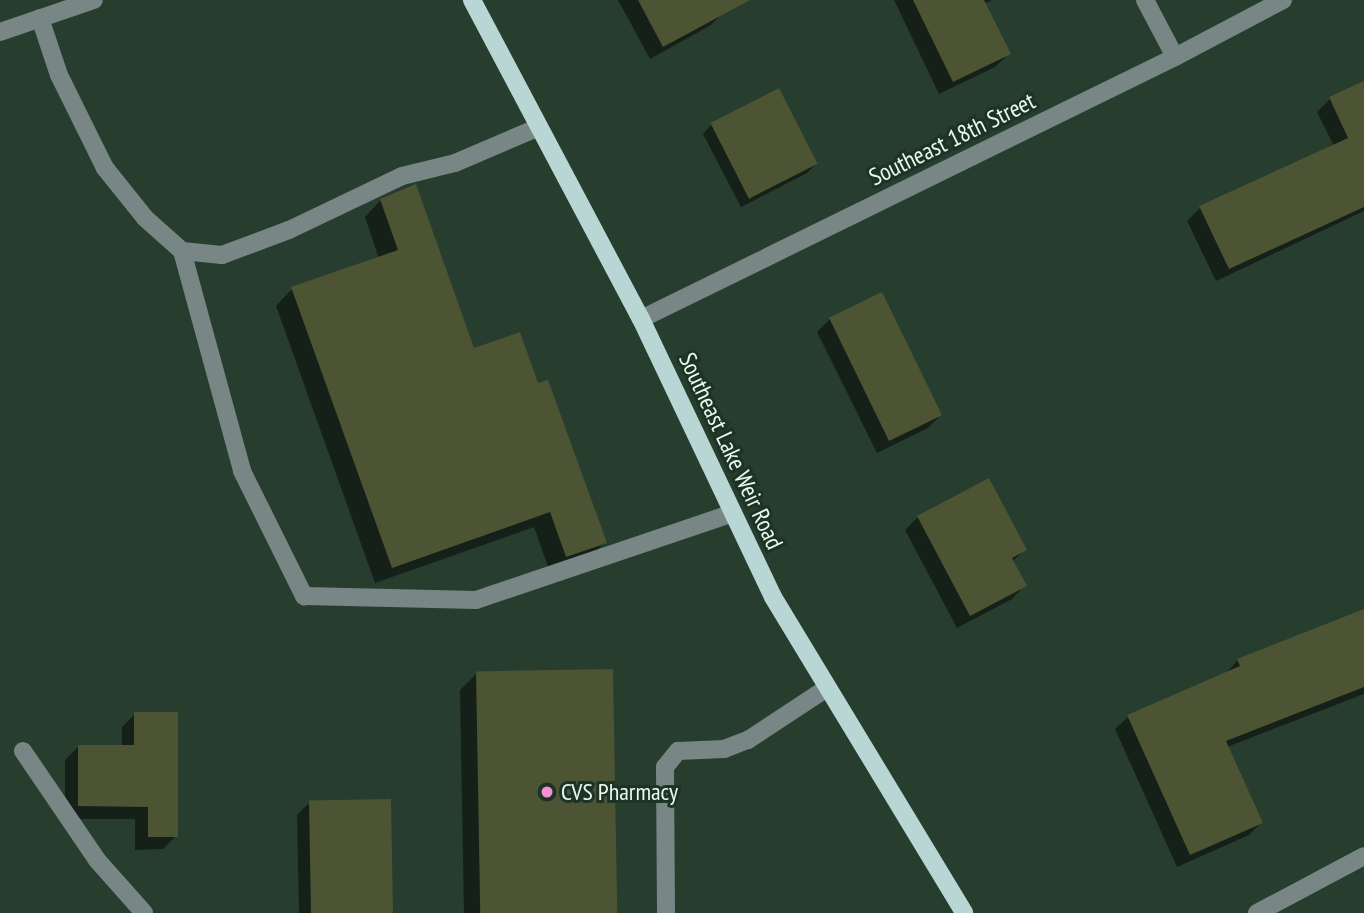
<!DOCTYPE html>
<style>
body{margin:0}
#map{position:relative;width:1364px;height:913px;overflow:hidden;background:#273d2e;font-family:"PT Sans Narrow",sans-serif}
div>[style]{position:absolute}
.shadow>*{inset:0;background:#0007}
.building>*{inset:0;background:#4c5434;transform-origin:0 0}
.minor>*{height:18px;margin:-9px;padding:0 9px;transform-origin:9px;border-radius:9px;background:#788786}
.major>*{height:18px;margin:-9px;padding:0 9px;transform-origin:9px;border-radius:9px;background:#b8d6d4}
.dots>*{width:19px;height:19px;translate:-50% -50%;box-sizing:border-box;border:4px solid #1c3325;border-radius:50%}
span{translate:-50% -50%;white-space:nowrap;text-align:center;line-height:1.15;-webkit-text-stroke:6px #1c3325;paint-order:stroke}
.street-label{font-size:24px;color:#ebf9ef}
.poi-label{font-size:24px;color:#ebf9ef}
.left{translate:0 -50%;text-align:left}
</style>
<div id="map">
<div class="shadow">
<div style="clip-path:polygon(618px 0,717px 0,724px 12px,711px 25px,650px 59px)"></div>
<div style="clip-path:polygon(894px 0,992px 0,984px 4px,1009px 54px,995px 67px,939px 94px)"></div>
<div style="clip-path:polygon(1364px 83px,1364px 211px,1216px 281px,1187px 221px,1200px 208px,1334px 146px,1317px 112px,1330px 99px)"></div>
<div style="clip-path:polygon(711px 125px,816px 164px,807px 173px,741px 207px,703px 134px)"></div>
<div style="clip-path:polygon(381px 200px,473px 351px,605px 542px,588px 559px,550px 572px,534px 527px,375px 583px,276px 306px,292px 289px,379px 259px,365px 217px)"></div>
<div style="clip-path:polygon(830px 319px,941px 415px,928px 428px,877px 453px,817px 332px)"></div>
<div style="clip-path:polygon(918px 517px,1025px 549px,1012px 562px,1025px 585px,1012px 599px,957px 628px,905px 530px)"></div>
<div style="clip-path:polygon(1364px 611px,1364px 694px,1227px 747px,1261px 823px,1249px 835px,1177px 867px,1115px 729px,1128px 717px,1226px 673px,1238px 660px)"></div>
<div style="clip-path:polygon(477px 673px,615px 913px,464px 913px,460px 690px)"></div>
<div style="clip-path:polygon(135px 714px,176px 836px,163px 849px,135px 850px,135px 819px,65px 819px,65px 760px,78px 747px,122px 747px,122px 727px)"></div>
<div style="clip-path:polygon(310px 802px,391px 913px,299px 913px,297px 815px)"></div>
</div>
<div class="building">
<div style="clip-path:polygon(638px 0,750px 0,663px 47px)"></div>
<div style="clip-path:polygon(913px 0,984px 0,1011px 54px,953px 82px)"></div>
<div style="clip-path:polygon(1364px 81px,1364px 207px,1229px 269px,1199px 206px,1348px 138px,1329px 97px)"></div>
<div style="left:779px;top:88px;width:85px;height:77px;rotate:63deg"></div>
<div style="clip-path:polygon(416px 184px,474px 348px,520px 332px,538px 383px,548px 380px,607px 543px,566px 557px,550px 512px,392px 568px,291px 287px,398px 250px,380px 199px)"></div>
<div style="left:882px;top:292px;width:137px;height:59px;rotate:64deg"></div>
<div style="clip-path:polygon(989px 478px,1027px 550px,1012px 558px,1027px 586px,970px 616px,917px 516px)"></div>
<div style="clip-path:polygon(1364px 609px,1364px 687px,1226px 741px,1263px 823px,1190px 855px,1127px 715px,1240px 666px,1237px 659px)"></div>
<div style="left:613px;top:669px;width:244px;height:137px;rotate:89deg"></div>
<div style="clip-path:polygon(134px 712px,178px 712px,178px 837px,148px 837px,148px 807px,78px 806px,78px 745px,134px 745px)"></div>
<div style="left:391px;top:799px;width:114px;height:82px;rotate:89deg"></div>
</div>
<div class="minor">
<div style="left:1145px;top:0;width:64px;rotate:62.2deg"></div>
<div style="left:40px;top:18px;width:60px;rotate:71.6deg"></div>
<div style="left:59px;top:75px;width:104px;rotate:63.7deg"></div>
<div style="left:105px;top:168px;width:64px;rotate:51.3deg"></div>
<div style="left:145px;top:218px;width:50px;rotate:41.7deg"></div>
<div style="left:182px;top:251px;width:40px;rotate:5.7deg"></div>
<div style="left:222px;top:255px;width:72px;rotate:-20.5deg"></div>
<div style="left:289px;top:230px;width:125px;rotate:-25.5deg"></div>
<div style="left:402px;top:176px;width:55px;rotate:-13.8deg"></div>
<div style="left:455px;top:163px;width:91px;rotate:-23.2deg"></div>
<div style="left:0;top:32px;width:99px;rotate:-18.8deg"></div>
<div style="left:182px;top:251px;width:228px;rotate:74.7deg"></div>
<div style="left:242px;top:471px;width:140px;rotate:63.6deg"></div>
<div style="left:304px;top:596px;width:172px;rotate:1.3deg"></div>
<div style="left:476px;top:600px;width:271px;rotate:-18.7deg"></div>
<div style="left:641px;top:319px;width:595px;rotate:-26.13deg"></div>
<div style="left:1175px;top:57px;width:122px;rotate:-27.8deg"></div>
<div style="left:23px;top:751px;width:132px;rotate:55.8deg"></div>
<div style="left:97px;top:860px;width:71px;rotate:48.4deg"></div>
<div style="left:666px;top:913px;width:146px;rotate:-90.4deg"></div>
<div style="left:665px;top:767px;width:21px;rotate:-51deg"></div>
<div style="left:678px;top:751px;width:46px;rotate:-2.5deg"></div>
<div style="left:724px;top:749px;width:26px;rotate:-21deg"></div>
<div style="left:748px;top:740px;width:95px;rotate:-33.4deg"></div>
<div style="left:1257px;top:913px;width:121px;rotate:-28deg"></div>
</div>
<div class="major">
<div style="left:472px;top:0;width:361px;rotate:62.1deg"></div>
<div style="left:641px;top:319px;width:308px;rotate:64.6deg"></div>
<div style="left:773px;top:597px;width:369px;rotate:58.8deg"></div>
</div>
<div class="dots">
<div style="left:547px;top:792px;background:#f591d2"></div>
</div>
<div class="street-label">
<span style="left:952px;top:139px;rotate:-26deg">Southeast 18th Street</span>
<span style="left:731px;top:451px;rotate:65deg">Southeast Lake Weir Road</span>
</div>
<div class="poi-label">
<span class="left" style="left:561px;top:792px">CVS Pharmacy</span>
</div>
</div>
